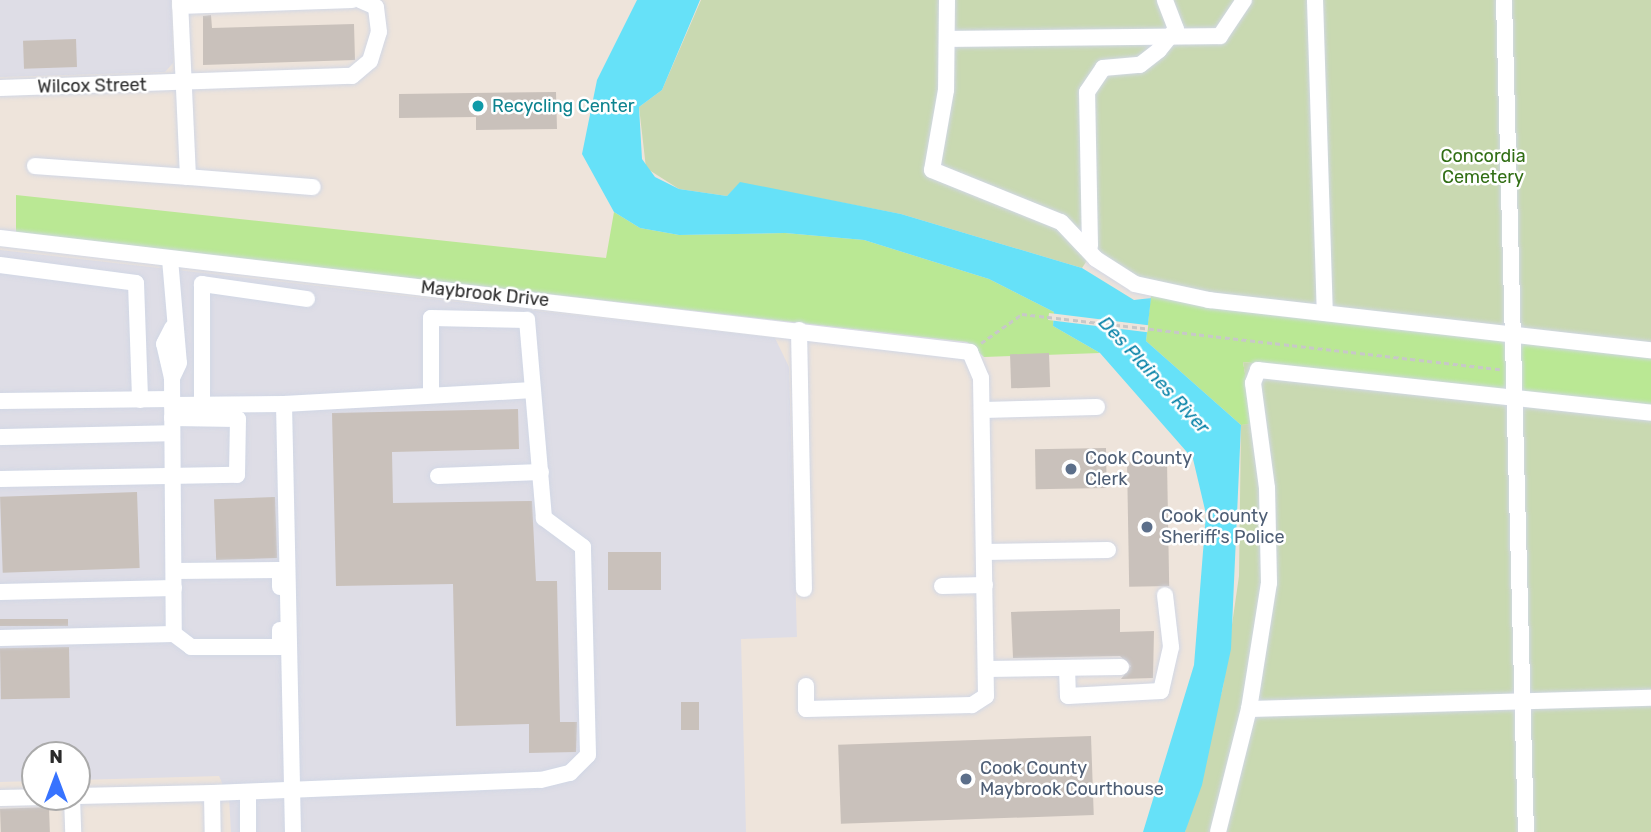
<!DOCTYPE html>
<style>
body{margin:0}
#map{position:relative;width:1651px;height:832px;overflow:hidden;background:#eee4db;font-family:Rubik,sans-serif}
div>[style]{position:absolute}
.industrial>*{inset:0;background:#dedde6}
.green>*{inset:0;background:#bae894}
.cemetery>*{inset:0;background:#c9d9b1}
.water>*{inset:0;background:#66e1f8}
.pier>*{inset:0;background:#eee4db;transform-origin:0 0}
.building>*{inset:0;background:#c9c1bb;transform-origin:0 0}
.path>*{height:2.5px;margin-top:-1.25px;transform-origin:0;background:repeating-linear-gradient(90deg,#c8c8c8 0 5px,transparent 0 8.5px)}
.roads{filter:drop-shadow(0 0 2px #d1d7e5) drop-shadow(0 0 2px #d1d7e5)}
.minor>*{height:16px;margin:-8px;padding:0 8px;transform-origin:8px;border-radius:8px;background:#fff}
.dots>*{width:19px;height:19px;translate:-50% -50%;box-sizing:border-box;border:4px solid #fff;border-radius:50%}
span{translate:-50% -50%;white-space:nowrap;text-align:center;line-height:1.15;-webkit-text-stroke:5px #fff;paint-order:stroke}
.street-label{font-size:18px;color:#2b2b2b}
.culture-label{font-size:18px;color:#0d838f}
.left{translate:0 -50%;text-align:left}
.park-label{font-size:18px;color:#316e14}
.service-label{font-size:18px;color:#4e5e75}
.water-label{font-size:19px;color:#0380a6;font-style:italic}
.north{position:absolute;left:21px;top:741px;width:70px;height:70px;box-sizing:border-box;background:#fff;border:2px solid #aaa;border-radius:50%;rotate:0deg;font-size:19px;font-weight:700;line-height:28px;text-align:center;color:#2b2b2b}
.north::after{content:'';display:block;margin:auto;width:24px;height:32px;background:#3773ff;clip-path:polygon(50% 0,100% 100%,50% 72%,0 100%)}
</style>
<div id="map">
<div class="industrial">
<div style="clip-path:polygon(0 0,171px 0,173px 63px,165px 72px,0 77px)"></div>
<div style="clip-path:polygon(0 250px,775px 338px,789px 367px,797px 637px,741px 639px,746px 832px,231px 832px,229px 798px,219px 776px,77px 780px,77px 755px,35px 755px,35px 781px,0 782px)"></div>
</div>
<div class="green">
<div style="clip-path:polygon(16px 195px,606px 258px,614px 212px,640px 228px,679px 235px,785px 233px,864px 240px,989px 279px,1054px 312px,1053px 326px,1100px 353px,984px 357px,967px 342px,16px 233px)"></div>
<div style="clip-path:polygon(1151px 295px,1651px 354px,1651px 407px,1243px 362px,1254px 424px,1241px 425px,1146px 341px)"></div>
</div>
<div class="cemetery">
<div style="clip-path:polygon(701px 0,1651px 0,1651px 354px,1141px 293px,1088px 259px,1082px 268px,901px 214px,740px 183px,727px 196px,679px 189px,646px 168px,639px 107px,662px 90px)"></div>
<div style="clip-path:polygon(1243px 362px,1651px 407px,1651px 832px,1185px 832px,1223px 687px,1239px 576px,1241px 425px,1253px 423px)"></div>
</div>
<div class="water">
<div style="clip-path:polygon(637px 0,700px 0,662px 90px,639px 107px,642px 159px,655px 177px,679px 189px,727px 196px,740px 182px,901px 214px,1082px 268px,1134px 300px,1151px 298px,1146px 341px,1241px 425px,1231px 649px,1202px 785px,1185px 832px,1143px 832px,1194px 665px,1206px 514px,1193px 459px,1100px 353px,1053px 326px,1054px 312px,989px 279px,864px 240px,785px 233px,679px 235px,640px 228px,614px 212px,582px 154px,597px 80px)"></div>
</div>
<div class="pier">
<div style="left:1049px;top:313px;width:100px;height:7px;rotate:7deg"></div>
</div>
<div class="building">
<div style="clip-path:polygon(211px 15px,212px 28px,354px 24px,355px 60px,203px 65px,203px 16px)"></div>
<div style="left:76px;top:39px;width:28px;height:53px;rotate:88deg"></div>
<div style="clip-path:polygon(556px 92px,557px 129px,476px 130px,476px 117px,399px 118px,399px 94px)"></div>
<div style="left:1049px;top:353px;width:34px;height:39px;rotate:88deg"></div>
<div style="clip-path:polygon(518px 409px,519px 449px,392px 452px,393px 503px,532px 501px,536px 581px,557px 581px,560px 722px,577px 722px,576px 752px,529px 753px,529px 724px,456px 726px,453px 584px,336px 586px,332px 413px)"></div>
<div style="left:1106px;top:448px;width:40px;height:71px;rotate:89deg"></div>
<div style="left:1167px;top:461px;width:125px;height:40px;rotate:89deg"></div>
<div style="left:137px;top:492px;width:76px;height:137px;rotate:88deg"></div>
<div style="left:275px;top:497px;width:61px;height:61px;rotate:88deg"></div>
<div style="left:661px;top:552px;width:38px;height:53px;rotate:90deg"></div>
<div style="clip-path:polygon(1120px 609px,1120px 632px,1154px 631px,1153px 678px,1121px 679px,1131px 666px,1120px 656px,1013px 658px,1011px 612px)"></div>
<div style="left:68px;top:619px;width:7px;height:68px;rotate:90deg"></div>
<div style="left:69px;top:647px;width:51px;height:69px;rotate:89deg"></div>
<div style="left:681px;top:702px;width:18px;height:28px"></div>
<div style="left:1091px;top:736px;width:79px;height:253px;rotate:88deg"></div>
<div style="left:49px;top:807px;width:25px;height:49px;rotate:88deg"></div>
</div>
<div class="path">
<div style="left:981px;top:343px;width:50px;rotate:-35.3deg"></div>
<div style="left:1022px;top:314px;width:481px;rotate:6.6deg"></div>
</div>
<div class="roads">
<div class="minor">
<div style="left:947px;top:0;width:90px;rotate:90.6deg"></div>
<div style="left:946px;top:90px;width:81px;rotate:99.9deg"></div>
<div style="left:932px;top:170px;width:139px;rotate:22deg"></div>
<div style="left:1061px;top:222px;width:51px;rotate:46.6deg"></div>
<div style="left:1096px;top:259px;width:46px;rotate:32.7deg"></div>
<div style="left:1135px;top:284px;width:76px;rotate:12.2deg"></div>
<div style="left:1209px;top:300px;width:445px;rotate:6.5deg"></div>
<div style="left:1315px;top:0;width:312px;rotate:88.2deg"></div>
<div style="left:1504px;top:0;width:832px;rotate:88.49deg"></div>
<div style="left:180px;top:6px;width:172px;rotate:-2deg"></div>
<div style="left:950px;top:39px;width:270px;rotate:-0.6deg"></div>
<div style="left:1220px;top:36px;width:43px;rotate:-56.3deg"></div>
<div style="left:0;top:88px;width:352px;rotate:-2deg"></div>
<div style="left:352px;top:76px;width:23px;rotate:-40deg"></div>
<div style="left:370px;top:61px;width:30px;rotate:-73deg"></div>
<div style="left:379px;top:32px;width:25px;rotate:-97deg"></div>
<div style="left:376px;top:7px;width:17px;rotate:-156deg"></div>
<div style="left:35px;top:166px;width:153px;rotate:4.1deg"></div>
<div style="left:188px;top:177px;width:177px;rotate:-92.6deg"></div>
<div style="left:188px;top:177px;width:125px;rotate:4.6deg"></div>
<div style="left:0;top:238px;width:977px;rotate:6.7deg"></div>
<div style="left:970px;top:352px;width:28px;rotate:67deg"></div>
<div style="left:981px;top:378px;width:318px;rotate:89.1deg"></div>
<div style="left:986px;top:696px;width:17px;rotate:147deg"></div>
<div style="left:972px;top:705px;width:166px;rotate:178.6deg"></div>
<div style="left:806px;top:709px;width:23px;rotate:-90deg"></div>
<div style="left:1090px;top:246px;width:154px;rotate:-91.1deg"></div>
<div style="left:1087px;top:92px;width:29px;rotate:-56deg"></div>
<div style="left:1103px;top:68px;width:37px;rotate:-5deg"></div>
<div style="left:1140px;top:65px;width:24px;rotate:-38deg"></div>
<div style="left:1159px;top:50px;width:27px;rotate:-51deg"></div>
<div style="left:1176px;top:29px;width:31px;rotate:-111deg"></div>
<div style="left:170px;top:259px;width:104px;rotate:85.1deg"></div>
<div style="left:179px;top:363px;width:17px;rotate:115deg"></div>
<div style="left:172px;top:378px;width:35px;rotate:-103deg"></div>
<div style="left:164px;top:344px;width:18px;rotate:-63deg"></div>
<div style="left:0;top:265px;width:137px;rotate:7.5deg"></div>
<div style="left:136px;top:283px;width:117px;rotate:88deg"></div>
<div style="left:799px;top:330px;width:259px;rotate:88.9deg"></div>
<div style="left:172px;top:378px;width:256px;rotate:89.6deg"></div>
<div style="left:0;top:401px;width:172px;rotate:-0.7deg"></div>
<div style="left:284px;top:404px;width:249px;rotate:-3.2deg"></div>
<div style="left:172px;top:405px;width:112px;rotate:-0.5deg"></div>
<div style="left:284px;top:404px;width:428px;rotate:88.8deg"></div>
<div style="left:202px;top:405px;width:121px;rotate:-90deg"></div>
<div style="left:202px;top:284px;width:106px;rotate:8.1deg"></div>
<div style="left:982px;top:410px;width:115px;rotate:-1.5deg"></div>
<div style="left:0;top:437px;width:172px;rotate:-1.3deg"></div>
<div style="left:438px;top:476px;width:103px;rotate:-2.2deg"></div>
<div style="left:0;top:479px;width:237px;rotate:-1deg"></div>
<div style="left:237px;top:475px;width:56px;rotate:-89deg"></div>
<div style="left:238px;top:419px;width:66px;rotate:-179.1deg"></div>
<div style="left:984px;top:552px;width:124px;rotate:-0.9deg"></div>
<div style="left:174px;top:571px;width:106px;rotate:-0.5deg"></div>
<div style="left:280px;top:570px;width:17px;rotate:90deg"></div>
<div style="left:942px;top:586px;width:43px;rotate:-1.3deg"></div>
<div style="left:0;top:592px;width:174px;rotate:-1.3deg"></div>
<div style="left:0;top:638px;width:174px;rotate:-1.3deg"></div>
<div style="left:174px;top:634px;width:21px;rotate:37deg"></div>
<div style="left:191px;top:647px;width:89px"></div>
<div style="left:280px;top:647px;width:17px;rotate:-90deg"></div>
<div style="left:1067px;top:668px;width:28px;rotate:88deg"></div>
<div style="left:1068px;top:696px;width:93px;rotate:-3.1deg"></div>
<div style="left:1161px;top:691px;width:45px;rotate:-77.2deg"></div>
<div style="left:1171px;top:647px;width:52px;rotate:-96.6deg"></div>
<div style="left:987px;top:669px;width:134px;rotate:-0.9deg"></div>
<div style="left:1249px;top:709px;width:402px;rotate:-1.6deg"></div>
<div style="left:248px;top:792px;width:40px;rotate:90deg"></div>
<div style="left:212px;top:793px;width:329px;rotate:-2.3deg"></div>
<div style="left:541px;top:780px;width:30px;rotate:-14deg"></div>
<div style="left:570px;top:773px;width:25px;rotate:-45deg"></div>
<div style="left:588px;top:755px;width:208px;rotate:-91.4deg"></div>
<div style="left:583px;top:547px;width:49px;rotate:-143.4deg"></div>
<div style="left:544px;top:518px;width:199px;rotate:-94.9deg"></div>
<div style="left:527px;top:320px;width:96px;rotate:-178.8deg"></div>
<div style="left:431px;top:318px;width:76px;rotate:90deg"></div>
<div style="left:77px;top:796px;width:135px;rotate:-1.3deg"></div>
<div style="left:212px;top:793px;width:39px;rotate:89deg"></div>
<div style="left:72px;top:797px;width:35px;rotate:88deg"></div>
<div style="left:0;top:798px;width:46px;rotate:-1.2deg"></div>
<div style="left:1218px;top:832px;width:127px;rotate:-75.9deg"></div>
<div style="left:1249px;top:709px;width:128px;rotate:-81deg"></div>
<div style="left:1269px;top:583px;width:95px;rotate:-91.2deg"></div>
<div style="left:1267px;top:488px;width:106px;rotate:-97.6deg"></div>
<div style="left:1253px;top:383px;width:14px;rotate:-69deg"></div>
<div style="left:1258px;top:370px;width:395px;rotate:6.2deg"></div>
</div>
</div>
<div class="dots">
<div style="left:478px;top:106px;background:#0f9aa8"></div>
<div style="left:1071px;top:469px;background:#5c6f8a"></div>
<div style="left:1147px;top:527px;background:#5c6f8a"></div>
<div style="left:966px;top:779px;background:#5c6f8a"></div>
</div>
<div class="street-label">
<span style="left:92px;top:86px;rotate:-1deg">Wilcox Street</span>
<span style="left:485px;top:294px;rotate:6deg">Maybrook Drive</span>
</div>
<div class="culture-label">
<span class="left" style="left:492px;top:106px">Recycling Center</span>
</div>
<div class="park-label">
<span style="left:1483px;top:167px">Concordia<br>Cemetery</span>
</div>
<div class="service-label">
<span class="left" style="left:1085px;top:469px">Cook County<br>Clerk</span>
<span class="left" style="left:1161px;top:527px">Cook County<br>Sheriff's Police</span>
<span class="left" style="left:980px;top:779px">Cook County<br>Maybrook Courthouse</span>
</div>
<div class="water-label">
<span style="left:1154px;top:375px;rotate:47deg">Des Plaines River</span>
</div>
<div class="north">N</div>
</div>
